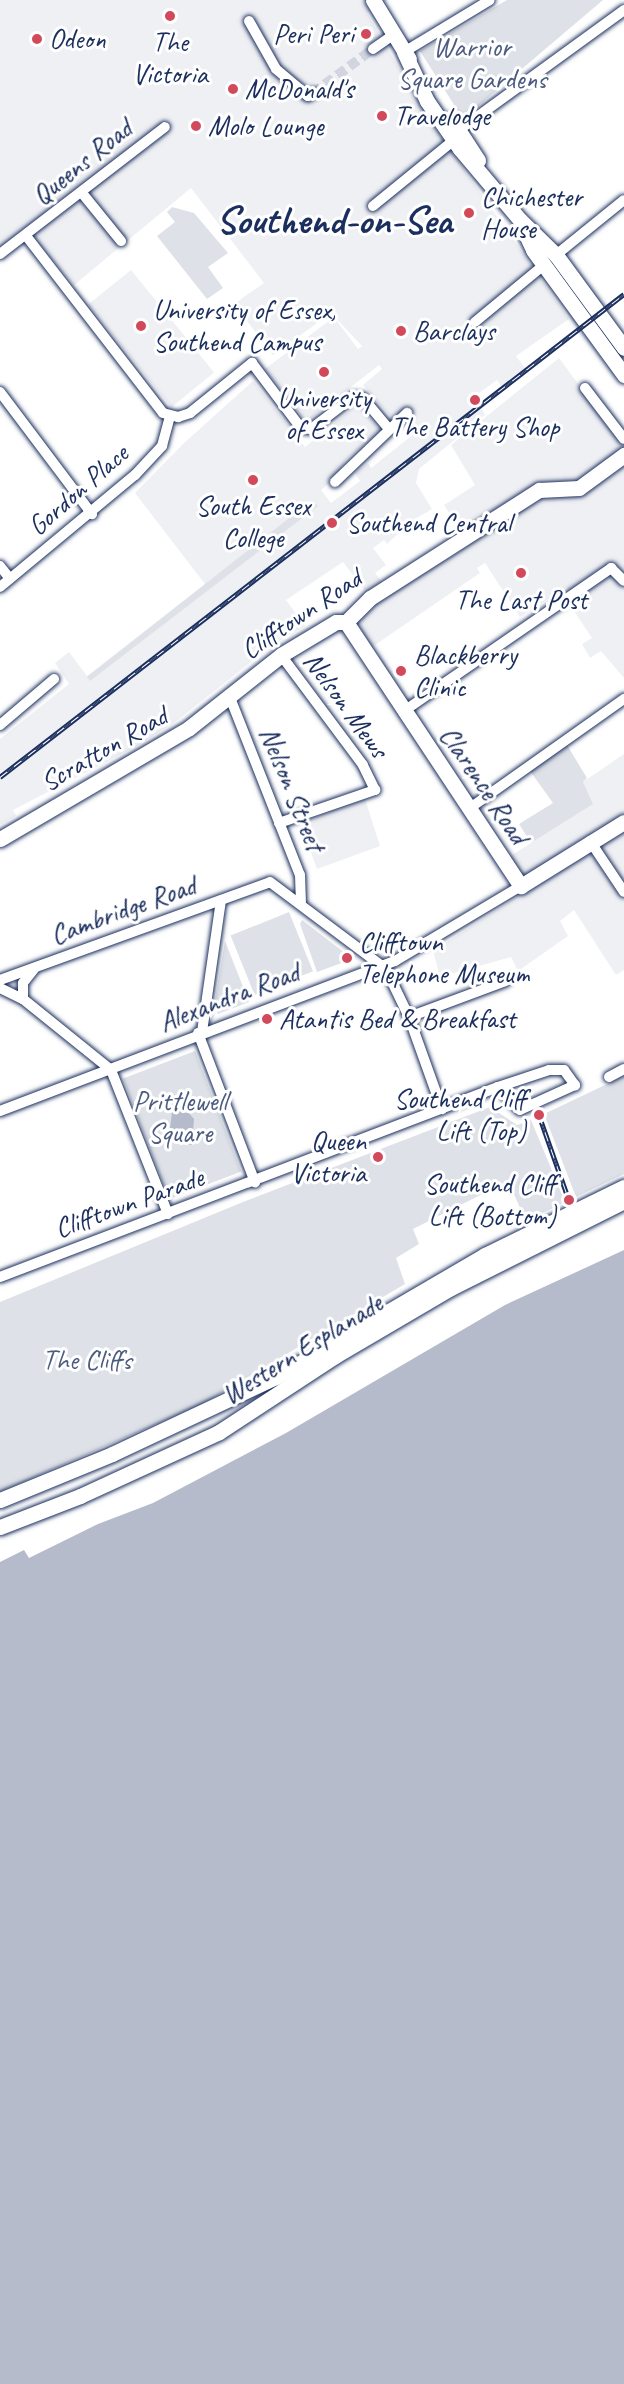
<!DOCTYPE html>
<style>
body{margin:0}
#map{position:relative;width:624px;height:2384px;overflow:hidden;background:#fff;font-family:Caveat,sans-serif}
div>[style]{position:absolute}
.built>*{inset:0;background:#eff0f4;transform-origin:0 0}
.green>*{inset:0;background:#dee1e7;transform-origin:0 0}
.water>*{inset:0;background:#b5bbca}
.street-tunnel>*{height:10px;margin-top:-5px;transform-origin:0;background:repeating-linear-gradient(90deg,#d1d5df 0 10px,transparent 0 15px)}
.roads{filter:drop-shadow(0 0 2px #1b2f5e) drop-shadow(0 0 2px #1b2f5e)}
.street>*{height:10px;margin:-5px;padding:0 5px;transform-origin:5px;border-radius:5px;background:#fff}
.secondary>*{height:15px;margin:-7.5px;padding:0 7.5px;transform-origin:7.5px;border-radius:7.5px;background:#fff}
.rail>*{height:5px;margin-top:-2.5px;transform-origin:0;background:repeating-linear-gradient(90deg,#fff 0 9px,#1b2f5e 0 18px);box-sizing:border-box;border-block:2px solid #1b2f5e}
.dots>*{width:16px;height:16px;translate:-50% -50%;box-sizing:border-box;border:3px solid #fff;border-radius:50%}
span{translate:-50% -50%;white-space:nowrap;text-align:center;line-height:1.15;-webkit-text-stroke:6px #fff;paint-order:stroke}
.poi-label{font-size:28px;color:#1b2f5e}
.right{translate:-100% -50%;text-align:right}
.left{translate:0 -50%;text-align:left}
.park-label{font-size:28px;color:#4c5c80}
.street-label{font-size:28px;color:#1b2f5e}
.town-label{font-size:40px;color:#1b2f5e;font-weight:700}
</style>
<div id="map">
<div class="built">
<div style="clip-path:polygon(0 0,388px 0,367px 13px,429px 120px,569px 319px,516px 356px,525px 368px,501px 386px,497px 380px,475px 396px,485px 415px,419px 469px,416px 483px,432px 509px,412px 521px,387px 544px,384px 540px,373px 548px,386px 565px,375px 573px,382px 582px,366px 592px,343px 562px,286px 600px,305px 626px,272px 645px,175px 722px,137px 746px,13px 810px,16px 816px,0 825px,0 739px,69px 684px,55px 663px,69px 652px,87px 676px,205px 584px,135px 493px,184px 443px,253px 381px,305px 447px,358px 404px,381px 432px,346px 459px,335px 478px,321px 490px,331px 503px,360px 481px,355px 473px,368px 463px,371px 468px,420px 429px,411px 418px,399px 426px,363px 385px,382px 369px,379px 365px,306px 422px,265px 369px,334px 317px,358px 349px,362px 346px,331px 313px,273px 355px,234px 304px,264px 283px,191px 188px,74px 285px,25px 228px,0 247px)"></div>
<div style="left:131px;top:270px;width:132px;height:55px;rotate:51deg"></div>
<div style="clip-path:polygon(559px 358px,624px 446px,624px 678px,601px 651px,590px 658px,582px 644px,592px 638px,570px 605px,576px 601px,566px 587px,520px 617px,485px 563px,477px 568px,480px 573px,372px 647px,354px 617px,469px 545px,444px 505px,475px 485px,451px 445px)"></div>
<div style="clip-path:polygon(624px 754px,624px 970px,616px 975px,574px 910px,560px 921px,568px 936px,518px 971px,511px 957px,440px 977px,433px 951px,528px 890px,509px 857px,592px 804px,583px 782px)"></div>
<div style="clip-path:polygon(365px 799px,380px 846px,317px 869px,302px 828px,307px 826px,305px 821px)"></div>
</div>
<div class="green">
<div style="clip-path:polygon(507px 0,603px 0,463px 119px,420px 51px)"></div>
<div style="clip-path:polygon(172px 207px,194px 213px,228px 253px,208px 267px,223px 288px,207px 299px,157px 236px,175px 222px,167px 212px)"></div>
<div style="clip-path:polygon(312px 500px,318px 506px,90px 681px,87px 677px)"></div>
<div style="clip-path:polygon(567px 745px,587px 778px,583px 782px,593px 804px,531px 843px,519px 824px,553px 803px,530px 771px)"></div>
<div style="left:289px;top:912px;width:64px;height:63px;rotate:68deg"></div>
<div style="clip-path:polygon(302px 920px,350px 957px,350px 960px,317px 972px,300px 924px)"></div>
<div style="clip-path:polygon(225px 941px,249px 1002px,218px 1014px,214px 1007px)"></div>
<div style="left:195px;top:1051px;width:129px;height:77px;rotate:69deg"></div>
<div style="clip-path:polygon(624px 1076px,624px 1174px,576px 1197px,544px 1114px)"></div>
<div style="clip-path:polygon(490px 1107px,517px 1125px,531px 1120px,565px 1202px,526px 1221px,508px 1181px,413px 1229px,419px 1244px,396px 1258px,405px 1284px,202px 1404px,0 1492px,0 1302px,243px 1202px)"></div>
</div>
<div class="water">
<div style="clip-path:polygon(173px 1103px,181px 1104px,194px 1119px,192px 1145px,184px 1144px,170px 1129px)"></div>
<div style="clip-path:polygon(624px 1250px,624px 2384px,0 2384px,0 1562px,24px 1550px,29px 1558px,98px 1524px,153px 1503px,286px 1433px,505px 1305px)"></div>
</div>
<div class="street-tunnel">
<div style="left:313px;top:93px;width:74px;rotate:-36.3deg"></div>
</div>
<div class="roads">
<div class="street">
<div style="left:249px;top:21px;width:55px;rotate:60.6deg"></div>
<div style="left:276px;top:69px;width:42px;rotate:40.2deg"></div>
<div style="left:308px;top:96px;width:6px;rotate:-31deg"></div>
<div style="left:373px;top:49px;width:24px;rotate:-35deg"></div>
<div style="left:404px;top:52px;width:100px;rotate:-31.2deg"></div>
<div style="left:459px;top:130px;width:204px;rotate:-36deg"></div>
<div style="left:82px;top:193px;width:62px;rotate:50.9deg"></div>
<div style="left:373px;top:206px;width:104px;rotate:-39.2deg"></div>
<div style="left:27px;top:237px;width:222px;rotate:52.3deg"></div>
<div style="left:163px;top:413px;width:16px;rotate:15deg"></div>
<div style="left:178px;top:417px;width:13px;rotate:-18deg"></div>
<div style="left:190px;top:413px;width:80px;rotate:-38.9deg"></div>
<div style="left:252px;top:363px;width:81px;rotate:53deg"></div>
<div style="left:301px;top:428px;width:10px;rotate:6deg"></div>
<div style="left:311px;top:429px;width:53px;rotate:-37.3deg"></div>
<div style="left:353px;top:397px;width:10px;rotate:6deg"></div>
<div style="left:363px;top:398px;width:39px;rotate:50deg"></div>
<div style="left:0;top:254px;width:208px;rotate:-37.6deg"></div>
<div style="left:556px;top:255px;width:87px;rotate:-39deg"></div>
<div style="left:475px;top:322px;width:89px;rotate:-39.6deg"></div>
<div style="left:585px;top:388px;width:64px;rotate:52.6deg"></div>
<div style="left:0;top:392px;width:153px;rotate:53deg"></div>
<div style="left:335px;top:482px;width:100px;rotate:-43.8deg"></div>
<div style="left:0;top:566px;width:16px;rotate:52deg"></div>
<div style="left:0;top:587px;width:175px;rotate:-39.7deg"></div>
<div style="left:135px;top:475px;width:40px;rotate:-47deg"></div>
<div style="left:162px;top:446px;width:30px;rotate:-75deg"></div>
<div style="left:229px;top:695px;width:193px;rotate:68.5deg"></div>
<div style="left:300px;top:875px;width:27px;rotate:88deg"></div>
<div style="left:404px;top:711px;width:252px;rotate:-34.6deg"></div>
<div style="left:611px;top:568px;width:18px;rotate:45deg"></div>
<div style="left:0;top:725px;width:71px;rotate:-40.4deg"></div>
<div style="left:470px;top:808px;width:189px;rotate:-35.3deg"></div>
<div style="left:279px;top:823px;width:102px;rotate:-19deg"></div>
<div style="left:375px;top:790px;width:28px;rotate:-116deg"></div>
<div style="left:363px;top:765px;width:137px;rotate:-126.7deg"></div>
<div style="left:590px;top:841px;width:61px;rotate:56.3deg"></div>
<div style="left:384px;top:965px;width:58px;rotate:64.3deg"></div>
<div style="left:409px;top:1017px;width:98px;rotate:70.3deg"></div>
<div style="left:0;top:980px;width:287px;rotate:-19.9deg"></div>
<div style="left:270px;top:882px;width:140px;rotate:36.9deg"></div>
<div style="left:0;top:988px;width:25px;rotate:26deg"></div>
<div style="left:23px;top:999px;width:113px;rotate:38.9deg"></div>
<div style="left:111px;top:1070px;width:155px;rotate:68.4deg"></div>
<div style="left:23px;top:999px;width:16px;rotate:-90deg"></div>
<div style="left:23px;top:983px;width:18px;rotate:-52deg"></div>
<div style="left:409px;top:1017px;width:103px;rotate:-20.4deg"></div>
<div style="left:202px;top:1032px;width:133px;rotate:-81.8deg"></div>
<div style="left:198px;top:1033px;width:160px;rotate:69.1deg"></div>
<div style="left:609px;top:1077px;width:17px;rotate:-28deg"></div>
<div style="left:0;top:1111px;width:423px;rotate:-20.8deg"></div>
<div style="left:395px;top:961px;width:147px;rotate:-30.8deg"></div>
<div style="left:0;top:1277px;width:533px;rotate:-20.88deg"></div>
<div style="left:498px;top:1087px;width:54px;rotate:-18.4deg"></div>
<div style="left:549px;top:1070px;width:15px"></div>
<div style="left:564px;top:1070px;width:19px;rotate:54deg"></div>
<div style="left:575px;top:1085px;width:60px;rotate:155.6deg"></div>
<div style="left:520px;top:1110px;width:32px;rotate:-134deg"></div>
</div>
<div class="secondary">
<div style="left:373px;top:0;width:69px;rotate:58.6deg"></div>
<div style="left:404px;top:52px;width:54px;rotate:64.9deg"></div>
<div style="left:427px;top:101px;width:58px;rotate:55.5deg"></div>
<div style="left:460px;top:149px;width:93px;rotate:49.8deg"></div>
<div style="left:520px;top:220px;width:50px;rotate:44.2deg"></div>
<div style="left:556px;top:255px;width:115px;rotate:53.8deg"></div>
<div style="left:452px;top:120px;width:48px;rotate:57deg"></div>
<div style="left:522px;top:226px;width:26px;rotate:65deg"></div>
<div style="left:533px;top:250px;width:155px;rotate:53.9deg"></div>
<div style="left:346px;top:622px;width:317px;rotate:56.5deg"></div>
<div style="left:521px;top:886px;width:121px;rotate:-31.9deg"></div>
<div style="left:346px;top:622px;width:34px;rotate:-45deg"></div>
<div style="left:370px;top:598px;width:201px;rotate:-32.6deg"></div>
<div style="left:539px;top:490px;width:40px;rotate:-2.9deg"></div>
<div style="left:579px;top:488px;width:56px;rotate:-36.3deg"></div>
<div style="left:0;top:839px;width:219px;rotate:-30.4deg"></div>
<div style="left:189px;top:728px;width:117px;rotate:-38.4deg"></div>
<div style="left:281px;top:655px;width:64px;rotate:-31deg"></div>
<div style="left:336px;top:622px;width:10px"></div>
<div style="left:0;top:1500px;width:121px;rotate:-22.3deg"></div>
<div style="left:112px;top:1454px;width:181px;rotate:-25.2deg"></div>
<div style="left:276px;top:1377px;width:242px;rotate:-30.3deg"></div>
<div style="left:485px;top:1255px;width:155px;rotate:-26.1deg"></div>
<div style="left:0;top:1527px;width:86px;rotate:-21.2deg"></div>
<div style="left:80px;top:1496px;width:153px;rotate:-24.7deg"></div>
<div style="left:219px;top:1432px;width:139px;rotate:-33.2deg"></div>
<div style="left:335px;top:1356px;width:134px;rotate:-30.4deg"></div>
<div style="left:451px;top:1288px;width:194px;rotate:-26.7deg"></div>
</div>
</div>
<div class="rail">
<div style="left:0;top:777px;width:789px;rotate:-37.74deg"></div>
<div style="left:539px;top:1115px;width:90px;rotate:70.6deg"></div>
</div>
<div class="dots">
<div style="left:170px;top:16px;background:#d1495b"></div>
<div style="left:366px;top:34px;background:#d1495b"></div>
<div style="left:37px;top:39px;background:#d1495b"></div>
<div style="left:233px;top:89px;background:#d1495b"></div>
<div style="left:382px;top:116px;background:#d1495b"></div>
<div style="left:196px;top:126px;background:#d1495b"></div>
<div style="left:469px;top:213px;background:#d1495b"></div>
<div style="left:141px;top:326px;background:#d1495b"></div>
<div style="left:401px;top:331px;background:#d1495b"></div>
<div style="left:324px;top:372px;background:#d1495b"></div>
<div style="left:475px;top:400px;background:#d1495b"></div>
<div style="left:253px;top:480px;background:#d1495b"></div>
<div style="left:332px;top:523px;background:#d1495b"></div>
<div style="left:521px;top:573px;background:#d1495b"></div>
<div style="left:401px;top:671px;background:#d1495b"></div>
<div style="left:347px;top:958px;background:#d1495b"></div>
<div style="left:267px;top:1019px;background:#d1495b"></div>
<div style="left:539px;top:1115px;background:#d1495b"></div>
<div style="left:378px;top:1157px;background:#d1495b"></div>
<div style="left:569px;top:1200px;background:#d1495b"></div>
</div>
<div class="poi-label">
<span class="right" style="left:354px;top:34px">Peri Peri</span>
<span class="left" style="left:49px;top:39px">Odeon</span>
<span style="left:170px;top:58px">The<br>Victoria</span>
<span class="left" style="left:245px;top:89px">McDonald's</span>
<span class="left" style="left:394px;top:116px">Travelodge</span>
<span class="left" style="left:208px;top:126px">Molo Lounge</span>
<span class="left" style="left:481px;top:213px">Chichester<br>House</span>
<span class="left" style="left:153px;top:326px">University of Essex,<br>Southend Campus</span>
<span class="left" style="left:413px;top:331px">Barclays</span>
<span style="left:324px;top:414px">University<br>of Essex</span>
<span style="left:475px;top:427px">The Battery Shop</span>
<span style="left:253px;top:522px">South Essex<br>College</span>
<span class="left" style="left:346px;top:523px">Southend Central</span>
<span style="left:521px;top:600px">The Last Post</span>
<span class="left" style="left:414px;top:671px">Blackberry<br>Clinic</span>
<span class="left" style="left:359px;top:958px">Clifftown<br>Telephone Museum</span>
<span class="left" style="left:279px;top:1019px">Atantis Bed &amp; Breakfast</span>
<span class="right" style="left:526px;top:1115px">Southend Cliff<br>Lift (Top)</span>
<span class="right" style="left:366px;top:1157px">Queen<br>Victoria</span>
<span class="right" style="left:556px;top:1200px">Southend Cliff<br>Lift (Bottom)</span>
</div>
<div class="park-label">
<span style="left:472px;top:63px">Warrior<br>Square Gardens</span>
<span style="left:180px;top:1117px">Prittlewell<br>Square</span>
<span style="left:87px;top:1360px">The Cliffs</span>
</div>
<div class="street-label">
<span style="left:82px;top:162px;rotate:-39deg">Queens Road</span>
<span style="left:78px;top:490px;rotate:-41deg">Gordon Place</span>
<span style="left:301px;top:614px;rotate:-34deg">Clifftown Road</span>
<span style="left:346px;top:705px;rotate:54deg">Nelson Mews</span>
<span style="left:104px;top:749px;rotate:-30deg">Scratton Road</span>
<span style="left:484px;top:785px;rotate:56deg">Clarence Road</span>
<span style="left:292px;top:789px;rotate:68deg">Nelson Street</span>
<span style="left:123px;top:910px;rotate:-20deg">Cambridge Road</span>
<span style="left:229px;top:997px;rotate:-21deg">Alexandra Road</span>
<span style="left:129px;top:1203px;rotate:-20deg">Clifftown Parade</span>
<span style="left:302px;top:1349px;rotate:-32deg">Western Esplanade</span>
</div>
<div class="town-label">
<span style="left:334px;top:220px">Southend-on-Sea</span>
</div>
</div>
